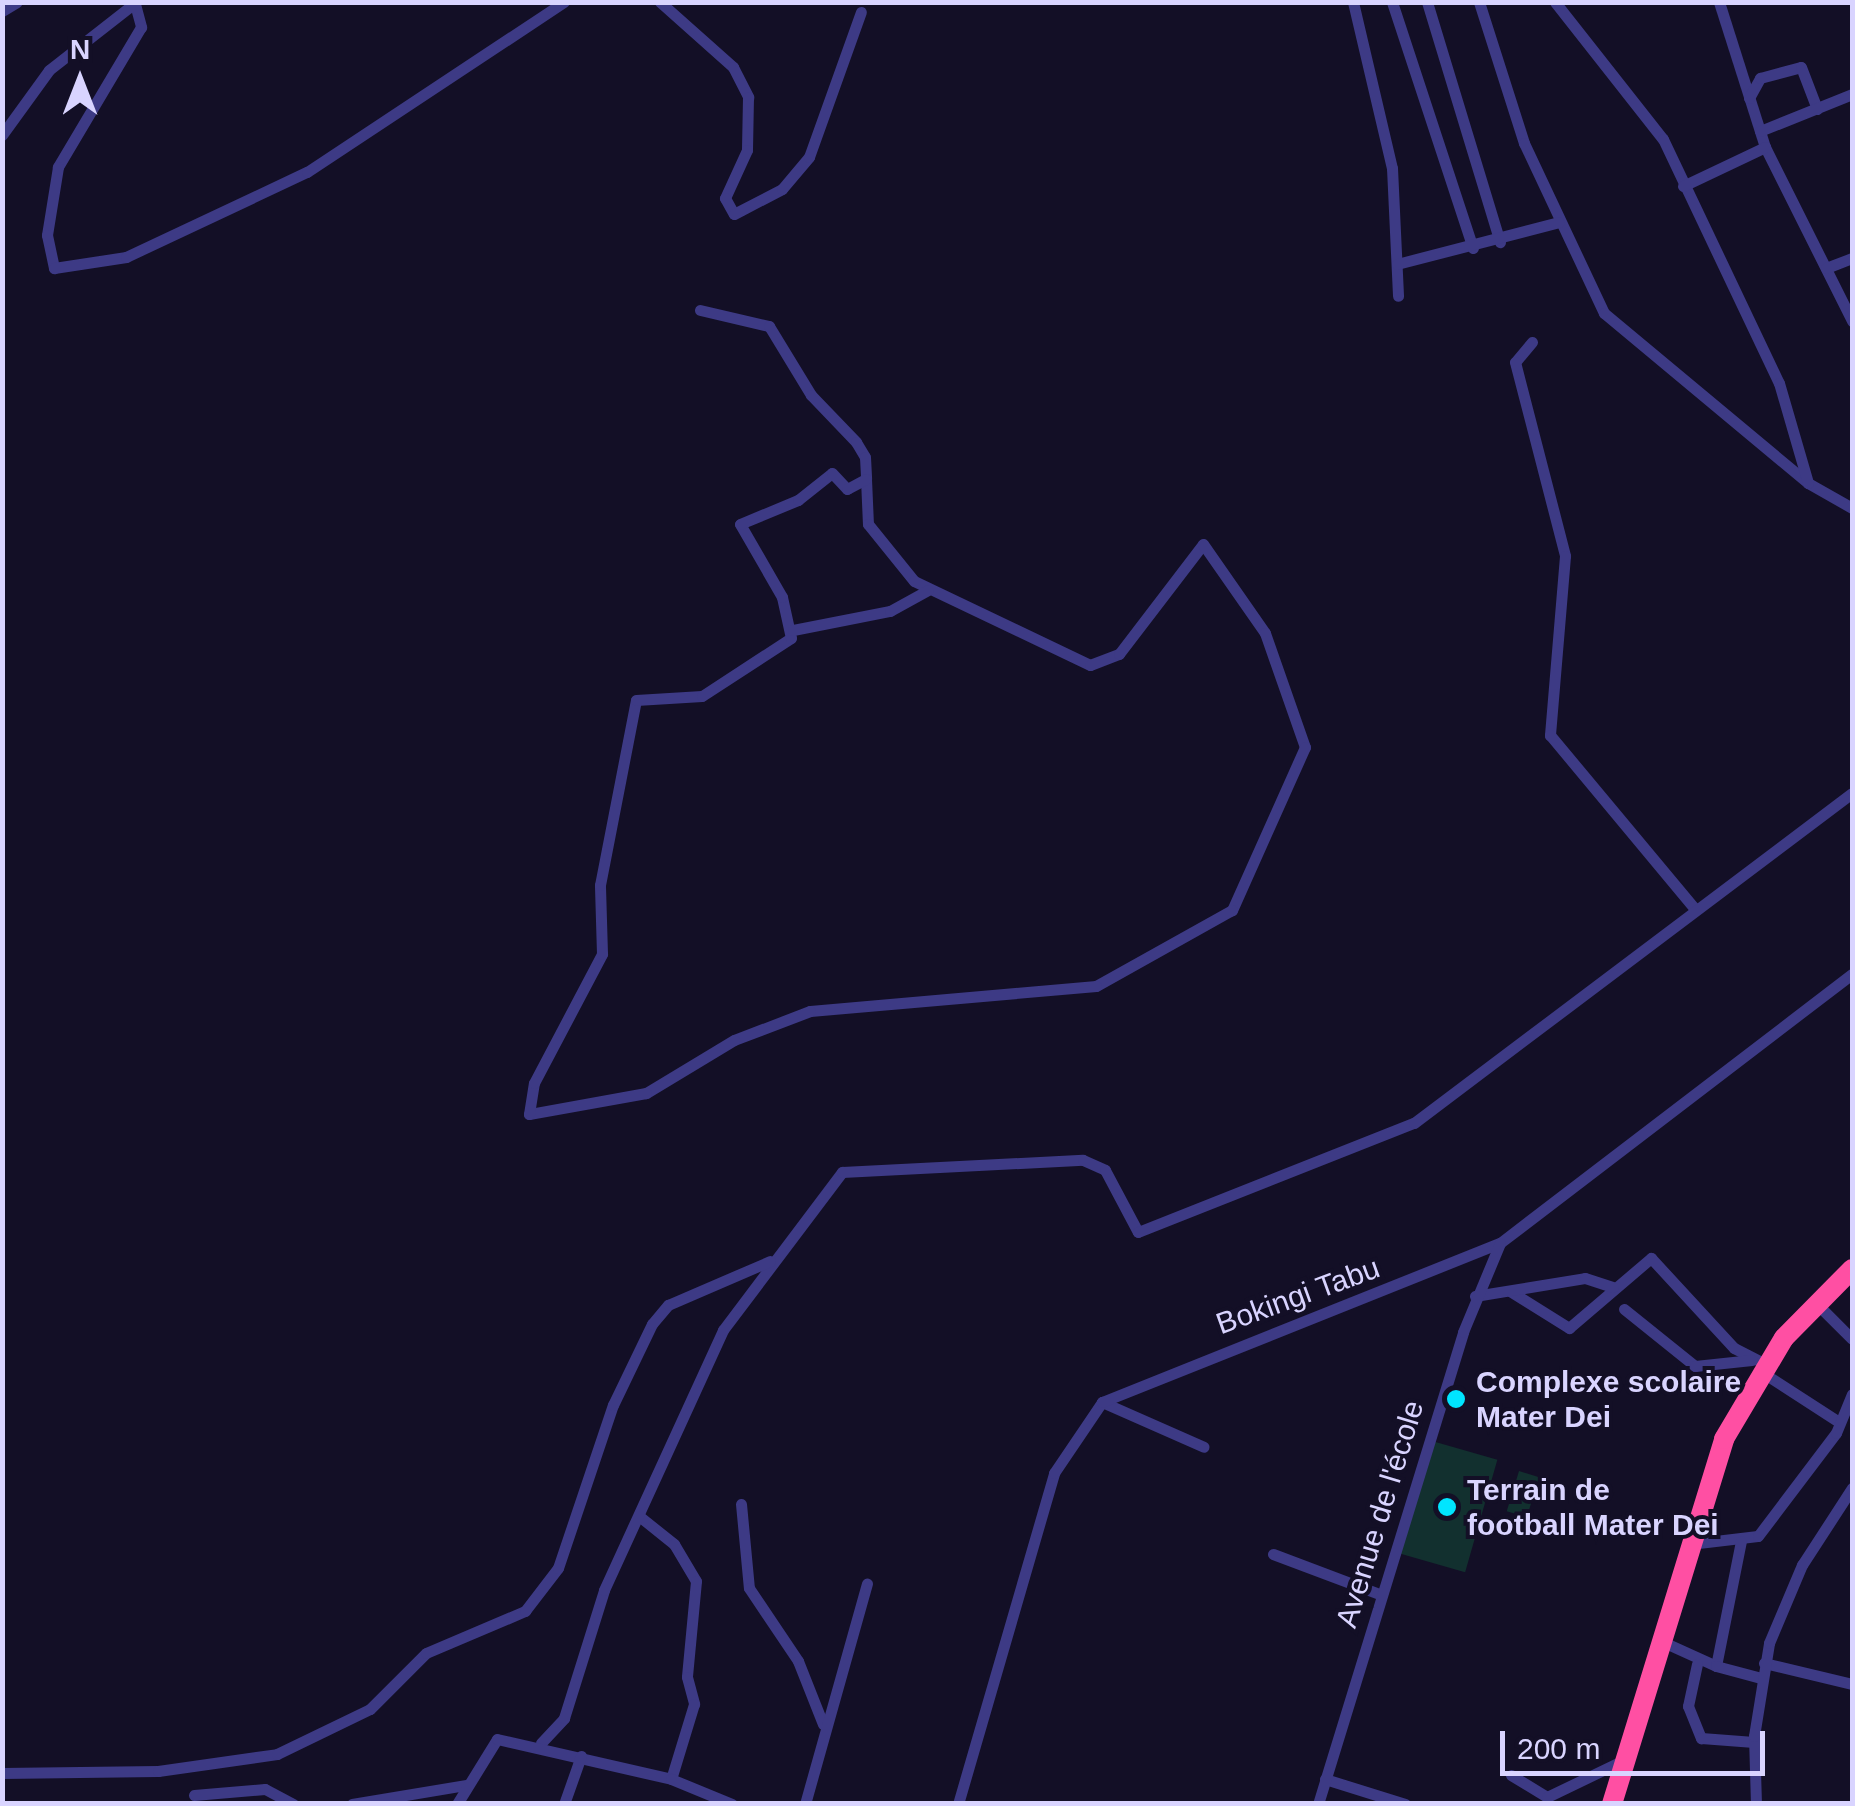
<!DOCTYPE html>
<meta charset="utf-8">
<style>
body{margin:0}
#map{position:relative;width:1855px;height:1806px;overflow:hidden;background:#130f26;font-family:Helvetica,sans-serif}
div>[style]{position:absolute}
.green>*{inset:0;background:#12302f;transform-origin:0 0}
.street>*{height:11px;margin:-5.5px;padding:0 5.5px;transform-origin:5.5px;border-radius:5.5px;background:#3d3a85}
.highway>*{height:20px;margin:-10px;padding:0 10px;transform-origin:10px;border-radius:10px;background:#ff4fa3}
.dots>*{width:28px;height:28px;translate:-50% -50%;box-sizing:border-box;border:5px solid #130f26;border-radius:50%}
span{translate:-50% -50%;white-space:nowrap;text-align:center;line-height:1.15;-webkit-text-stroke:8px #130f26;paint-order:stroke}
.street-label{font-size:30px;color:#d9d4ff}
.poi-label{font-size:30px;color:#d9d4ff;font-weight:700}
.left{translate:0 -50%;text-align:left}
.frame{position:absolute;inset:0;border:5px solid #d9d4ff;pointer-events:none}
.north{position:absolute;left:30px;top:30px;width:100px;height:100px;-webkit-text-stroke:8px #130f26;paint-order:stroke;rotate:0deg;font-size:28px;font-weight:700;line-height:40px;text-align:center;color:#d9d4ff}
.north::after{content:'';display:block;margin:auto;width:35px;height:45px;background:#d9d4ff;clip-path:polygon(50% 0,100% 100%,50% 72%,0 100%)}
.scale{position:absolute;left:1500px;top:1731px;width:265px;height:45px;box-sizing:border-box;border:5px solid #d9d4ff;border-top:0;padding-left:12px;font-size:30px;line-height:35px;white-space:nowrap;color:#d9d4ff;-webkit-text-stroke:8px #130f26;paint-order:stroke}
</style>
<div id="map">
<div class="green">
<div style="left:1432px;top:1441px;width:68px;height:117px;rotate:16deg"></div>
<div style="left:1519px;top:1471px;width:21px;height:42px;rotate:17deg"></div>
</div>
<div class="street">
<div style="left:660px;top:2px;width:98px;rotate:41.7deg"></div>
<div style="left:733px;top:67px;width:34px;rotate:63deg"></div>
<div style="left:748px;top:97px;width:53px;rotate:91.1deg"></div>
<div style="left:747px;top:150px;width:53px;rotate:114.6deg"></div>
<div style="left:725px;top:198px;width:18px;rotate:61deg"></div>
<div style="left:734px;top:214px;width:54px;rotate:-27.5deg"></div>
<div style="left:782px;top:189px;width:42px;rotate:-49.8deg"></div>
<div style="left:809px;top:157px;width:154px;rotate:-70.3deg"></div>
<div style="left:1353px;top:2px;width:171px;rotate:76.8deg"></div>
<div style="left:1392px;top:168px;width:128px;rotate:87.3deg"></div>
<div style="left:1392px;top:2px;width:259px;rotate:71.8deg"></div>
<div style="left:1427px;top:2px;width:251px;rotate:73.1deg"></div>
<div style="left:1479px;top:2px;width:148px;rotate:72.3deg"></div>
<div style="left:1524px;top:143px;width:188px;rotate:64.8deg"></div>
<div style="left:1604px;top:313px;width:266px;rotate:39.8deg"></div>
<div style="left:1808px;top:483px;width:51px;rotate:29.6deg"></div>
<div style="left:1555px;top:2px;width:174px;rotate:51.8deg"></div>
<div style="left:1663px;top:139px;width:270px;rotate:64.6deg"></div>
<div style="left:1779px;top:383px;width:104px;rotate:73.8deg"></div>
<div style="left:1719px;top:2px;width:152px;rotate:72.4deg"></div>
<div style="left:1765px;top:147px;width:195px;rotate:63.4deg"></div>
<div style="left:135px;top:4px;width:24px;rotate:75deg"></div>
<div style="left:141px;top:27px;width:163px;rotate:120.7deg"></div>
<div style="left:58px;top:167px;width:69px;rotate:99.2deg"></div>
<div style="left:47px;top:235px;width:34px;rotate:78deg"></div>
<div style="left:54px;top:268px;width:73px;rotate:-8.7deg"></div>
<div style="left:126px;top:257px;width:200px;rotate:-25.2deg"></div>
<div style="left:307px;top:172px;width:308px;rotate:-33.5deg"></div>
<div style="left:2px;top:11px;width:17px;rotate:-31deg"></div>
<div style="left:1749px;top:98px;width:23px;rotate:-61deg"></div>
<div style="left:1760px;top:78px;width:42px;rotate:-15deg"></div>
<div style="left:1801px;top:67px;width:45px;rotate:69.1deg"></div>
<div style="left:1760px;top:131px;width:99px;rotate:-21.9deg"></div>
<div style="left:2px;top:135px;width:80px;rotate:-54.1deg"></div>
<div style="left:49px;top:70px;width:110px;rotate:-38deg"></div>
<div style="left:1683px;top:186px;width:91px;rotate:-25.4deg"></div>
<div style="left:1397px;top:264px;width:167px;rotate:-14.5deg"></div>
<div style="left:1826px;top:268px;width:28px;rotate:-21deg"></div>
<div style="left:700px;top:310px;width:71px;rotate:13.1deg"></div>
<div style="left:769px;top:326px;width:81px;rotate:58.7deg"></div>
<div style="left:811px;top:395px;width:65px;rotate:46.2deg"></div>
<div style="left:856px;top:442px;width:17px;rotate:59deg"></div>
<div style="left:865px;top:457px;width:22px;rotate:87deg"></div>
<div style="left:866px;top:479px;width:45px;rotate:87.5deg"></div>
<div style="left:868px;top:524px;width:73px;rotate:51.1deg"></div>
<div style="left:914px;top:581px;width:195px;rotate:25.5deg"></div>
<div style="left:1090px;top:665px;width:31px;rotate:-21deg"></div>
<div style="left:1119px;top:654px;width:138px;rotate:-52.6deg"></div>
<div style="left:1203px;top:544px;width:108px;rotate:55.1deg"></div>
<div style="left:1265px;top:633px;width:121px;rotate:70.7deg"></div>
<div style="left:1305px;top:747px;width:179px;rotate:114.1deg"></div>
<div style="left:1232px;top:910px;width:156px;rotate:150.8deg"></div>
<div style="left:1096px;top:986px;width:287px;rotate:175deg"></div>
<div style="left:810px;top:1011px;width:81px;rotate:159.1deg"></div>
<div style="left:734px;top:1040px;width:103px;rotate:148.9deg"></div>
<div style="left:646px;top:1093px;width:119px;rotate:169.8deg"></div>
<div style="left:529px;top:1114px;width:31px;rotate:-81deg"></div>
<div style="left:534px;top:1083px;width:146px;rotate:-62.2deg"></div>
<div style="left:602px;top:954px;width:69px;rotate:-91.7deg"></div>
<div style="left:600px;top:885px;width:188px;rotate:-79deg"></div>
<div style="left:636px;top:700px;width:66px;rotate:-3.5deg"></div>
<div style="left:702px;top:696px;width:106px;rotate:-33.1deg"></div>
<div style="left:791px;top:638px;width:42px;rotate:-102.4deg"></div>
<div style="left:782px;top:597px;width:84px;rotate:-119.9deg"></div>
<div style="left:740px;top:524px;width:63px;rotate:-22.5deg"></div>
<div style="left:798px;top:500px;width:43px;rotate:-38.5deg"></div>
<div style="left:832px;top:473px;width:22px;rotate:47deg"></div>
<div style="left:847px;top:489px;width:21px;rotate:-28deg"></div>
<div style="left:1532px;top:342px;width:26px;rotate:130deg"></div>
<div style="left:1515px;top:362px;width:200px;rotate:75.5deg"></div>
<div style="left:1565px;top:556px;width:180px;rotate:94.8deg"></div>
<div style="left:1550px;top:735px;width:225px;rotate:50.2deg"></div>
<div style="left:793px;top:630px;width:99px;rotate:-11.1deg"></div>
<div style="left:890px;top:611px;width:43px;rotate:-28.9deg"></div>
<div style="left:1510px;top:1291px;width:70px;rotate:32.1deg"></div>
<div style="left:1569px;top:1328px;width:108px;rotate:-40.5deg"></div>
<div style="left:1651px;top:1258px;width:122px;rotate:47.3deg"></div>
<div style="left:1734px;top:1348px;width:35px;rotate:27deg"></div>
<div style="left:1475px;top:1296px;width:111px;rotate:-9.3deg"></div>
<div style="left:1585px;top:1278px;width:29px;rotate:18deg"></div>
<div style="left:1817px;top:1304px;width:49px;rotate:45deg"></div>
<div style="left:1624px;top:1309px;width:91px;rotate:38.8deg"></div>
<div style="left:1695px;top:1366px;width:57px;rotate:-6deg"></div>
<div style="left:1760px;top:1371px;width:90px;rotate:32.8deg"></div>
<div style="left:1102px;top:1402px;width:111px;rotate:23.8deg"></div>
<div style="left:741px;top:1504px;width:84px;rotate:84.6deg"></div>
<div style="left:749px;top:1588px;width:88px;rotate:56.1deg"></div>
<div style="left:798px;top:1661px;width:68px;rotate:68.4deg"></div>
<div style="left:639px;top:1516px;width:45px;rotate:38.7deg"></div>
<div style="left:674px;top:1544px;width:43px;rotate:59.3deg"></div>
<div style="left:696px;top:1581px;width:96px;rotate:95.4deg"></div>
<div style="left:687px;top:1677px;width:28px;rotate:75deg"></div>
<div style="left:694px;top:1704px;width:78px;rotate:107deg"></div>
<div style="left:1690px;top:1544px;width:68px;rotate:-6.7deg"></div>
<div style="left:1758px;top:1536px;width:129px;rotate:-52.9deg"></div>
<div style="left:1836px;top:1433px;width:42px;rotate:-67.7deg"></div>
<div style="left:1273px;top:1554px;width:116px;rotate:20.6deg"></div>
<div style="left:1661px;top:1641px;width:60px;rotate:24.4deg"></div>
<div style="left:1716px;top:1666px;width:127px;rotate:-78.7deg"></div>
<div style="left:1764px;top:1663px;width:90px;rotate:13.4deg"></div>
<div style="left:1697px;top:1664px;width:43px;rotate:102.1deg"></div>
<div style="left:1688px;top:1706px;width:35px;rotate:68deg"></div>
<div style="left:1701px;top:1738px;width:53px;rotate:4.3deg"></div>
<div style="left:1716px;top:1666px;width:47px;rotate:14.9deg"></div>
<div style="left:541px;top:1743px;width:34px;rotate:-47deg"></div>
<div style="left:564px;top:1718px;width:134px;rotate:-72.6deg"></div>
<div style="left:604px;top:1590px;width:286px;rotate:-65.4deg"></div>
<div style="left:723px;top:1330px;width:198px;rotate:-53deg"></div>
<div style="left:842px;top:1172px;width:241px;rotate:-2.9deg"></div>
<div style="left:1083px;top:1160px;width:24px;rotate:24deg"></div>
<div style="left:1105px;top:1170px;width:70px;rotate:62deg"></div>
<div style="left:1138px;top:1232px;width:297px;rotate:-21.6deg"></div>
<div style="left:1414px;top:1123px;width:548px;rotate:-37deg"></div>
<div style="left:2px;top:1773px;width:156px;rotate:-0.7deg"></div>
<div style="left:158px;top:1771px;width:120px;rotate:-8.1deg"></div>
<div style="left:277px;top:1754px;width:103px;rotate:-25.8deg"></div>
<div style="left:370px;top:1709px;width:79px;rotate:-45deg"></div>
<div style="left:426px;top:1653px;width:108px;rotate:-23deg"></div>
<div style="left:525px;top:1611px;width:54px;rotate:-52.5deg"></div>
<div style="left:558px;top:1568px;width:172px;rotate:-71.4deg"></div>
<div style="left:613px;top:1405px;width:90px;rotate:-64.3deg"></div>
<div style="left:652px;top:1324px;width:25px;rotate:-50deg"></div>
<div style="left:668px;top:1305px;width:111px;rotate:-23.3deg"></div>
<div style="left:1511px;top:1775px;width:42px;rotate:31.4deg"></div>
<div style="left:1547px;top:1797px;width:85px;rotate:-25.7deg"></div>
<div style="left:1325px;top:1779px;width:84px;rotate:17.4deg"></div>
<div style="left:194px;top:1795px;width:71px;rotate:-4.8deg"></div>
<div style="left:265px;top:1789px;width:32px;rotate:28deg"></div>
<div style="left:352px;top:1804px;width:116px;rotate:-9.5deg"></div>
<div style="left:457px;top:1804px;width:76px;rotate:-58.4deg"></div>
<div style="left:497px;top:1739px;width:179px;rotate:12.9deg"></div>
<div style="left:671px;top:1779px;width:66px;rotate:22.3deg"></div>
<div style="left:564px;top:1804px;width:51px;rotate:-70.5deg"></div>
<div style="left:805px;top:1804px;width:229px;rotate:-74.3deg"></div>
<div style="left:958px;top:1804px;width:345px;rotate:-73.8deg"></div>
<div style="left:1054px;top:1473px;width:86px;rotate:-55.9deg"></div>
<div style="left:1102px;top:1402px;width:429px;rotate:-21.8deg"></div>
<div style="left:1500px;top:1243px;width:443px;rotate:-37.4deg"></div>
<div style="left:1318px;top:1804px;width:494px;rotate:-72.9deg"></div>
<div style="left:1463px;top:1332px;width:96px;rotate:-67.4deg"></div>
<div style="left:1756px;top:1804px;width:68px;rotate:-91.7deg"></div>
<div style="left:1754px;top:1736px;width:94px;rotate:-80.8deg"></div>
<div style="left:1769px;top:1643px;width:85px;rotate:-67.1deg"></div>
<div style="left:1802px;top:1565px;width:92px;rotate:-57deg"></div>
</div>
<div class="highway">
<div style="left:1612px;top:1804px;width:382px;rotate:-72.9deg"></div>
<div style="left:1724px;top:1439px;width:117px;rotate:-59.3deg"></div>
<div style="left:1784px;top:1338px;width:97px;rotate:-45.4deg"></div>
</div>
<div class="dots">
<div style="left:1456px;top:1399px;background:#00e5ff"></div>
<div style="left:1447px;top:1507px;background:#00e5ff"></div>
</div>
<div class="street-label">
<span style="left:1298px;top:1296px;rotate:-20deg">Bokingi Tabu</span>
<span style="left:1380px;top:1514px;rotate:-73deg">Avenue de l'école</span>
</div>
<div class="poi-label">
<span class="left" style="left:1476px;top:1399px">Complexe scolaire<br>Mater Dei</span>
<span class="left" style="left:1467px;top:1507px">Terrain de<br>football Mater Dei</span>
</div>
<div class="frame"></div>
<div class="north">N</div>
<div class="scale">200 m</div>
</div>
